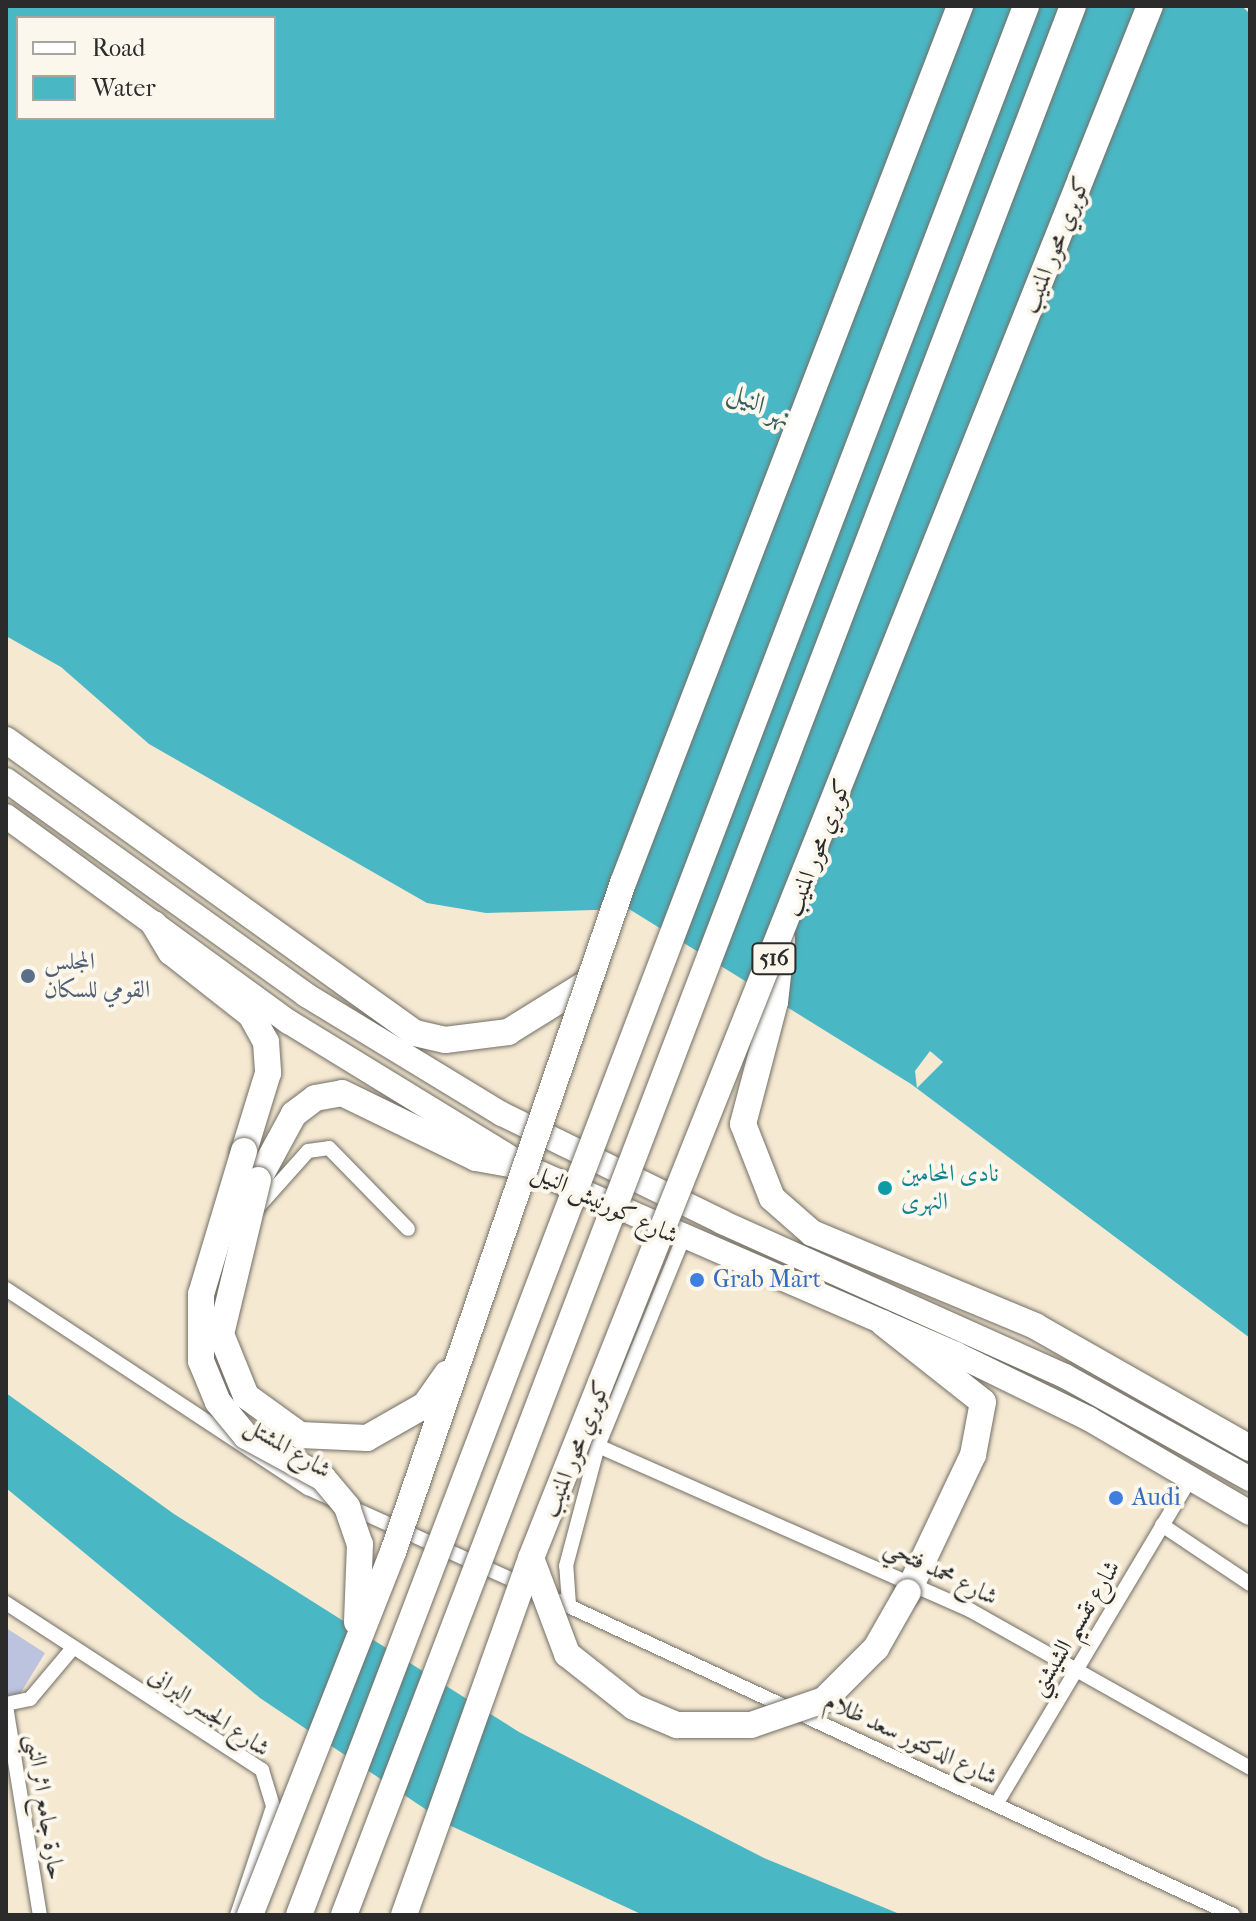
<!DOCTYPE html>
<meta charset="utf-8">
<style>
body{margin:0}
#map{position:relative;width:1256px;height:1921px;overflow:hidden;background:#f5e9d2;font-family:"IM FELL French Canon",Amiri,serif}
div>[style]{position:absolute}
.industrial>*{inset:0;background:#bcc3de}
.water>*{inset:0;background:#4ab7c5}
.pier>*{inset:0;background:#f5e9d2}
.roads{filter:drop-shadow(0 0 2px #726e65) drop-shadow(0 0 2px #726e65)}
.minor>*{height:14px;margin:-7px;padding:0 7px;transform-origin:7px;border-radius:7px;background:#fff}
.trunk>*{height:24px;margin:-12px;padding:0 12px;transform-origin:12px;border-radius:12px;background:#fff}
.motorway>*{height:26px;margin:-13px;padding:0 13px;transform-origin:13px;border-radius:13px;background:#fff}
.bridges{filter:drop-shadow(0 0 2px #726e65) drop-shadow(0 0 2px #726e65)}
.motorway-bridge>*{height:26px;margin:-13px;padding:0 13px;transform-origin:13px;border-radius:13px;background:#fff}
.dots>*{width:22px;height:22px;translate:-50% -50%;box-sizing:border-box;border:4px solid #fbf7ec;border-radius:50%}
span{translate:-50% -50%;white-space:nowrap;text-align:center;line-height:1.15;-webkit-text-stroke:8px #fbf7ec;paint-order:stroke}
.shield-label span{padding:2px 6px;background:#fbf7ec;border:2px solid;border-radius:6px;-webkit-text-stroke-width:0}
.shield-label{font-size:22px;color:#2b2b2b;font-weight:700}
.street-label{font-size:24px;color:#2b2b2b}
.service-label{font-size:24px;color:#4e5e75}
.left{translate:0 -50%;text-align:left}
.culture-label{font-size:24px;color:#0d838f}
.shop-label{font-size:24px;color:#366cbe}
.water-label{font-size:26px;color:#365c61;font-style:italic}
.frame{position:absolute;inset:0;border:8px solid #2b2b2b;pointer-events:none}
.legend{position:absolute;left:16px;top:16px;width:260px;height:104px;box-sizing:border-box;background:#fbf7ec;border:2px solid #a8a59f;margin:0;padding:10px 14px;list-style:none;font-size:24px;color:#2b2b2b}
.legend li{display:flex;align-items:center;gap:16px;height:40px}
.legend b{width:40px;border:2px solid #a8a59f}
</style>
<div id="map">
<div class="industrial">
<div style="clip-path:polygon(6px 1628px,45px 1653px,20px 1694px,6px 1695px)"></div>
</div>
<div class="water">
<div style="clip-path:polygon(evenodd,6px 6px,1242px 6px,1250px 14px,1250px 1338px,911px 1084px,629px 909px,486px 913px,427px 903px,149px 744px,61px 667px,6px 636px,6px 6px,18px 18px,274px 18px,274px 118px,18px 118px,18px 18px)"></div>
<div style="clip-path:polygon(6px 1393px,174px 1514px,519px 1732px,764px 1858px,902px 1915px,643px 1915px,449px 1825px,260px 1698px,6px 1488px)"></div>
</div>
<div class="pier">
<div style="clip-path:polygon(930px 1051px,943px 1062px,917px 1088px,915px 1071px)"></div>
</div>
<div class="roads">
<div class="minor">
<div style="left:258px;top:1207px;width:75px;rotate:-48.2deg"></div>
<div style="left:308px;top:1151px;width:21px;rotate:-8deg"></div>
<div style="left:329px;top:1148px;width:113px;rotate:45.7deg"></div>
<div style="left:6px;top:1289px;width:362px;rotate:33.4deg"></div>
<div style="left:308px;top:1488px;width:239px;rotate:24.2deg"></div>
<div style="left:598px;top:1446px;width:407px;rotate:23.8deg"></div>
<div style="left:970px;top:1610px;width:322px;rotate:29.4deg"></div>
<div style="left:1162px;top:1525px;width:106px;rotate:33.8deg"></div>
<div style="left:545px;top:1595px;width:759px;rotate:24.94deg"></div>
<div style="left:6px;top:1603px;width:306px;rotate:33.1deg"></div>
<div style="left:262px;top:1770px;width:39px;rotate:73deg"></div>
<div style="left:273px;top:1807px;width:114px;rotate:108.4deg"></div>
<div style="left:569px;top:1605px;width:39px;rotate:-94deg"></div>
<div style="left:566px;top:1566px;width:124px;rotate:-75.1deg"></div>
<div style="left:598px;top:1446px;width:222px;rotate:-67.7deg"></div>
<div style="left:6px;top:1704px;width:25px;rotate:-12deg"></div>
<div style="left:30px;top:1699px;width:67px;rotate:-49.9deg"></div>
<div style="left:6px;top:1706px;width:212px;rotate:80.8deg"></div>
<div style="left:997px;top:1803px;width:381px;rotate:-59.2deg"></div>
</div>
<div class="trunk">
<div style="left:6px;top:780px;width:369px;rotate:35.6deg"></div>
<div style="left:306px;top:995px;width:229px;rotate:31.3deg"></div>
<div style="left:502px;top:1114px;width:245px;rotate:26.1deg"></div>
<div style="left:722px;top:1222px;width:376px;rotate:24.2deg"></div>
<div style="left:1065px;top:1376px;width:212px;rotate:29.1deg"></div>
<div style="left:6px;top:816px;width:350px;rotate:36.1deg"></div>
<div style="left:289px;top:1022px;width:278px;rotate:31.5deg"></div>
<div style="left:526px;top:1167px;width:469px;rotate:23.5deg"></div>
<div style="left:956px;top:1354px;width:148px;rotate:26deg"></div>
<div style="left:1089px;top:1419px;width:186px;rotate:30.3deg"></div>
</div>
<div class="motorway">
<div style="left:6px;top:740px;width:503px;rotate:35.62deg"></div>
<div style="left:415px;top:1033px;width:31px;rotate:13deg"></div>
<div style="left:445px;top:1040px;width:64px;rotate:-7.2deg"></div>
<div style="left:508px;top:1032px;width:93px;rotate:-31.8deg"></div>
<div style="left:154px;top:924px;width:33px;rotate:59deg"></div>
<div style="left:171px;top:952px;width:102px;rotate:38.2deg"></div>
<div style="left:251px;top:1015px;width:31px;rotate:61deg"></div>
<div style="left:266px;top:1042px;width:31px;rotate:86deg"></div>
<div style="left:268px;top:1073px;width:82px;rotate:107.1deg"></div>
<div style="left:782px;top:939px;width:63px;rotate:96.3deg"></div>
<div style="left:775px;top:1002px;width:126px;rotate:104.7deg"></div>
<div style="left:743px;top:1124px;width:79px;rotate:68.6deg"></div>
<div style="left:772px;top:1198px;width:53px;rotate:41.2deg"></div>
<div style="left:812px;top:1233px;width:242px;rotate:22.6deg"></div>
<div style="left:1035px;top:1326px;width:247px;rotate:29.6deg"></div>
<div style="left:258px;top:1180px;width:75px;rotate:-61.4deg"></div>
<div style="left:294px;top:1114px;width:26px;rotate:-37deg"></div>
<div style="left:315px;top:1098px;width:27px;rotate:-10deg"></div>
<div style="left:342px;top:1093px;width:149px;rotate:25.9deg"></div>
<div style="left:476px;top:1158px;width:51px;rotate:10.2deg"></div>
<div style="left:883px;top:1323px;width:127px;rotate:38.3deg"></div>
<div style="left:983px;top:1402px;width:54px;rotate:100.7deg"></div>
<div style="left:973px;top:1455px;width:152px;rotate:115.4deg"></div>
</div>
</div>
<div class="bridges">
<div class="motorway-bridge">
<div style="left:244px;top:1151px;width:149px;rotate:106.7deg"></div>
<div style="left:201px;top:1294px;width:67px;rotate:90deg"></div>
<div style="left:201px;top:1361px;width:44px;rotate:67.5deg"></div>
<div style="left:218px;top:1402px;width:44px;rotate:50.5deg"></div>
<div style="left:246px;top:1436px;width:88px;rotate:28.6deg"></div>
<div style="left:323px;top:1478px;width:38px;rotate:50deg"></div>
<div style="left:347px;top:1507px;width:39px;rotate:71deg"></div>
<div style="left:360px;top:1544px;width:78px;rotate:92.2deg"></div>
<div style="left:258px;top:1180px;width:158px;rotate:103.5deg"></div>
<div style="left:221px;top:1334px;width:67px;rotate:68deg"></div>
<div style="left:246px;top:1396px;width:67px;rotate:35.8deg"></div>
<div style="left:300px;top:1435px;width:67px;rotate:2.6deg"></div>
<div style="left:367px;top:1438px;width:67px;rotate:-29.6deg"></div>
<div style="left:425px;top:1405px;width:38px;rotate:-55deg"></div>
<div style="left:531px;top:1558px;width:103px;rotate:69.4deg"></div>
<div style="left:567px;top:1654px;width:85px;rotate:38.3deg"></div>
<div style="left:634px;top:1707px;width:47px;rotate:22.7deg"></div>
<div style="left:677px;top:1725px;width:74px"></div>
<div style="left:751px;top:1725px;width:77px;rotate:-18.9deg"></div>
<div style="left:824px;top:1700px;width:74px;rotate:-45deg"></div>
<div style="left:876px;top:1648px;width:64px;rotate:-60.3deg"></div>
<div style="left:250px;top:1915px;width:390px;rotate:-68.5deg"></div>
<div style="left:393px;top:1552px;width:707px;rotate:-71.03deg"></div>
<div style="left:623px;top:883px;width:940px;rotate:-68.98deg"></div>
<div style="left:299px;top:1915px;width:2043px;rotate:-69.15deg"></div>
<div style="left:344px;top:1915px;width:2043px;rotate:-69.1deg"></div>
<div style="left:404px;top:1915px;width:379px;rotate:-70.4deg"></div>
<div style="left:531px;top:1558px;width:1671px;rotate:-68.26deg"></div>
</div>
</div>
<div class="dots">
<div style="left:28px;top:976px;background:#5c6f8a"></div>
<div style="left:885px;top:1188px;background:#0f9aa8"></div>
<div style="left:697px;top:1280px;background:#3f7fe0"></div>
<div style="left:1116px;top:1498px;background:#3f7fe0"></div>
</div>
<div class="shield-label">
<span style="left:774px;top:959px">516</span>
</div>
<div class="street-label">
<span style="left:1056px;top:245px;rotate:-68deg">كوبري محور المنيب</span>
<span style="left:818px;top:848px;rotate:-69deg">كوبري محور المنيب</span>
<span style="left:605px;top:1204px;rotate:25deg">شارع كورنيش النيل</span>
<span style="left:288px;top:1448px;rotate:31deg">شارع المشتل</span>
<span style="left:576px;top:1449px;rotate:-68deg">كوبري محور المنيب</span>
<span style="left:941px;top:1572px;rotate:26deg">شارع محمد فتحي</span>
<span style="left:1075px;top:1628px;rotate:-59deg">شارع تقسيم الشيشني</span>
<span style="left:209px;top:1712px;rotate:34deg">شارع الجسر البرانى</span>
<span style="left:911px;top:1739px;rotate:25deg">شارع الدكتور سعد ظلام</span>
<span style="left:45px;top:1807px;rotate:81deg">حارة جامع اثر النبى</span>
</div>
<div class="service-label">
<span class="left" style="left:44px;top:976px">المجلس<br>القومي للسكان</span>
</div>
<div class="culture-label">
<span class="left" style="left:901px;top:1188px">نادى المحامين<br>النهرى</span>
</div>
<div class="shop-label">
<span class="left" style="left:713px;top:1280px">Grab Mart</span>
<span class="left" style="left:1132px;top:1498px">Audi</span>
</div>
<div class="water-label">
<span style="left:760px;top:405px;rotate:28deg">نهر النيل</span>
</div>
<div class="frame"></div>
<ul class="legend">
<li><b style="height:10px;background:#fff"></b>Road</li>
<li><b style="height:22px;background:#4ab7c5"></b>Water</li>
</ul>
</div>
